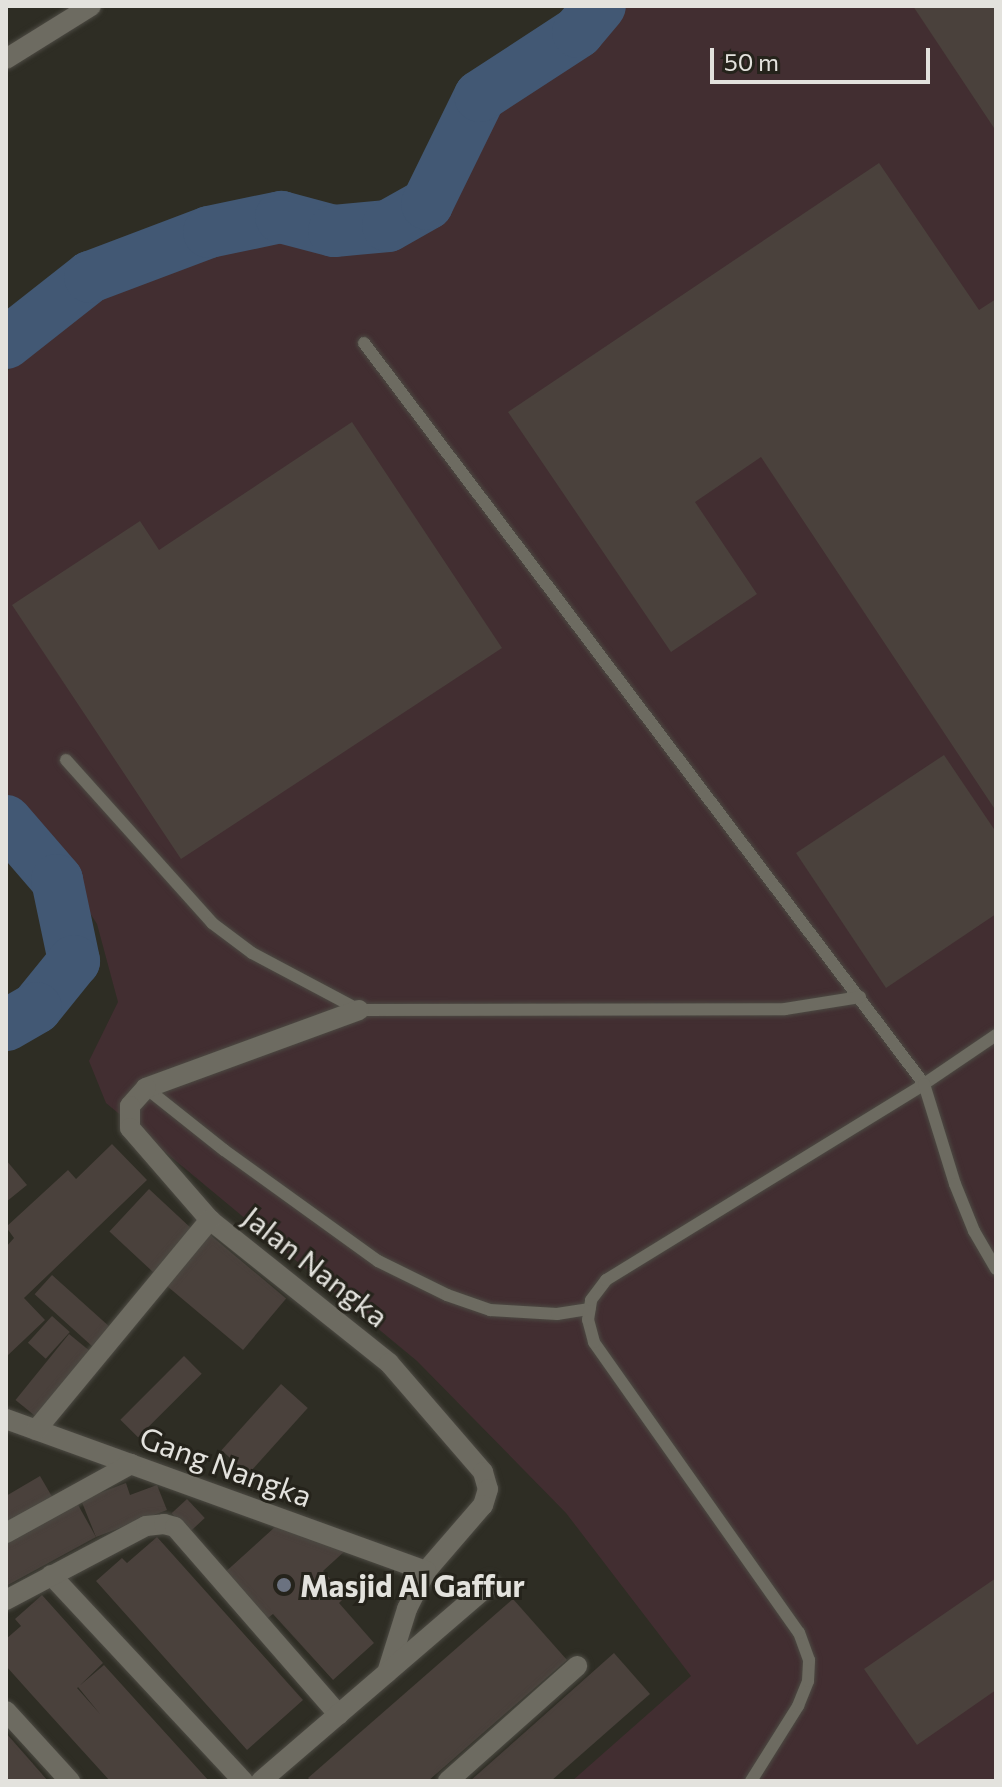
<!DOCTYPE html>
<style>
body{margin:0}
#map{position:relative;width:1002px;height:1787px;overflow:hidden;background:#2e2d24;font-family:Commissioner,sans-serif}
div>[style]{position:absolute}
.industrial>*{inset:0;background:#422e31}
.river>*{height:52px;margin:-26px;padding:0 26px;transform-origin:26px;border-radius:26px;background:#425874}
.building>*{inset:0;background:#4a413c;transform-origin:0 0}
.roads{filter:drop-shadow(0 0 2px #4c4a43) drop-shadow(0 0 2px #4c4a43)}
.service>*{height:12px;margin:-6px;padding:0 6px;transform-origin:6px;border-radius:6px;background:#6d6b61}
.minor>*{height:20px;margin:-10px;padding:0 10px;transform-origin:10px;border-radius:10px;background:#6d6b61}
.dots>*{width:22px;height:22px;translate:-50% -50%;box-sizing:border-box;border:4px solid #25231b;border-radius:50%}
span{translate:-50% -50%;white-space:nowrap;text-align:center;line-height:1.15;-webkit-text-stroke:6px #25231b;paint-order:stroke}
.street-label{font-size:30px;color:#e3e2dd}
.poi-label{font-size:30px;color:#e3e2dd;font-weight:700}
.left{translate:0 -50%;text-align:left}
.frame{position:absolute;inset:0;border:8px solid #e3e2dd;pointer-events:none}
.scale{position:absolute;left:710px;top:48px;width:220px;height:36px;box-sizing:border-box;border:4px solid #e3e2dd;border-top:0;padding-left:10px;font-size:24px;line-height:28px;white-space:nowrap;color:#e3e2dd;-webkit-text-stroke:6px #25231b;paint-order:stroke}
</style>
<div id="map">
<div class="industrial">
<div style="clip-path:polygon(617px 6px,996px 6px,996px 1781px,572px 1781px,691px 1676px,566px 1513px,417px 1361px,106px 1103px,89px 1061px,118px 1002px,97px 924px,61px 868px,6px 814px,6px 373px,27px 348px,105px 285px,205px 249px,284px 231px,406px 238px,445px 191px,497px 98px,562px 54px)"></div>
</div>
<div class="river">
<div style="left:6px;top:343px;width:107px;rotate:-38.2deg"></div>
<div style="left:90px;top:277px;width:127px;rotate:-20.7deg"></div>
<div style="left:209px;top:232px;width:74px;rotate:-11.8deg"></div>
<div style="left:281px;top:217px;width:55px;rotate:14.8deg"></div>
<div style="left:334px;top:231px;width:54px;rotate:-5.3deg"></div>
<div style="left:388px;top:226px;width:45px;rotate:-29.4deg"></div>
<div style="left:427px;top:204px;width:120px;rotate:-63.9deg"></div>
<div style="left:480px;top:96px;width:117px;rotate:-33.1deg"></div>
<div style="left:578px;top:32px;width:34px;rotate:-50deg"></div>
<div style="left:6px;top:821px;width:78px;rotate:49.2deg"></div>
<div style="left:57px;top:880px;width:83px;rotate:78.1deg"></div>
<div style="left:74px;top:961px;width:60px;rotate:129deg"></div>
<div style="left:36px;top:1008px;width:34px;rotate:150deg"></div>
</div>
<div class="building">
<div style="clip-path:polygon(913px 6px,996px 6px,996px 131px)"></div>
<div style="clip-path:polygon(879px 163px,979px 310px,996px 299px,996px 811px,761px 457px,695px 502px,757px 594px,671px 652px,508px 412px)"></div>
<div style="clip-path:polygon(352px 422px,502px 648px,181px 859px,12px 605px,140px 521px,159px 550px)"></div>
<div style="clip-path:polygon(944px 755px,996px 832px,996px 914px,886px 988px,796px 853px)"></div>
<div style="clip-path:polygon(112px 1144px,147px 1180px,24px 1298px,45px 1320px,6px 1357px,6px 1247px,14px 1238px,6px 1227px,68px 1170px,76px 1179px)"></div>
<div style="clip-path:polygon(6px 1160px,27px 1185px,6px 1202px)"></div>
<div style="left:149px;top:1189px;width:62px;height:58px;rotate:43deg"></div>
<div style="left:208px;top:1233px;width:102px;height:67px;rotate:40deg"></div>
<div style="left:52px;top:1275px;width:79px;height:26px;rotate:42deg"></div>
<div style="left:52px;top:1316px;width:24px;height:36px;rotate:42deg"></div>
<div style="left:69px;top:1334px;width:32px;height:85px;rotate:39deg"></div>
<div style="left:184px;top:1356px;width:25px;height:90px;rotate:45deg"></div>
<div style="left:281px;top:1384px;width:36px;height:89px;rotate:42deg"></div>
<div style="clip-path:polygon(40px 1476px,54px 1500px,6px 1527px,6px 1496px)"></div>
<div style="clip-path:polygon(126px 1483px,130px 1495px,157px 1485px,167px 1510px,96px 1537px,81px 1500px)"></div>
<div style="left:187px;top:1499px;width:26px;height:21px;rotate:47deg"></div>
<div style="clip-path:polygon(77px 1503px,96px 1537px,6px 1586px,6px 1541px)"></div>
<div style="clip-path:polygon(275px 1527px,346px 1550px,323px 1571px,346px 1596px,339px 1603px,374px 1643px,333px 1680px,273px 1614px,264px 1621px,222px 1575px)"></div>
<div style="clip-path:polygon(157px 1537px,303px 1700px,247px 1750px,96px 1581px,122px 1558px,127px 1563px)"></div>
<div style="clip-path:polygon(996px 1578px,996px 1690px,917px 1745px,864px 1669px)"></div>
<div style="clip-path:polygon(42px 1595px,103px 1663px,72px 1693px,77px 1688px,100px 1714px,78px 1687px,104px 1665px,209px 1781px,110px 1781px,32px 1695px,6px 1666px,6px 1639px,21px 1626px,15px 1619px)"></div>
<div style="clip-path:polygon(513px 1599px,567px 1660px,428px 1781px,311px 1781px,308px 1778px)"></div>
<div style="clip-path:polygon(614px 1653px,650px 1694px,551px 1781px,470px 1781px)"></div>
<div style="clip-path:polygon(6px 1733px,28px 1758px,48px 1781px,6px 1781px)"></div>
</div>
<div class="roads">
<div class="service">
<div style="left:364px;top:343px;width:929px;rotate:52.92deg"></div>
<div style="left:924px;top:1084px;width:87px;rotate:-34.2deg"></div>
<div style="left:66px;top:760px;width:219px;rotate:48.1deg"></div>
<div style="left:212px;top:923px;width:50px;rotate:36.9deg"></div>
<div style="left:252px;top:953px;width:121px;rotate:28deg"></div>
<div style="left:359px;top:1010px;width:426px;rotate:-0.1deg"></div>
<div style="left:785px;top:1009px;width:76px;rotate:-9.1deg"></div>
<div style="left:146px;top:1088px;width:100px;rotate:38.5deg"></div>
<div style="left:224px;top:1150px;width:190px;rotate:35.8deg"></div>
<div style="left:378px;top:1261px;width:77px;rotate:26.2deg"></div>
<div style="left:447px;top:1295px;width:46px;rotate:19.2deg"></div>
<div style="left:490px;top:1310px;width:67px;rotate:3.4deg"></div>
<div style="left:557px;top:1314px;width:33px;rotate:-9deg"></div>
<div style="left:751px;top:1781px;width:89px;rotate:-57.9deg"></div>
<div style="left:798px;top:1706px;width:27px;rotate:-68deg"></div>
<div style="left:808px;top:1681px;width:21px;rotate:-87deg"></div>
<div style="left:809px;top:1660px;width:29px;rotate:-110deg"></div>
<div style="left:799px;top:1633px;width:356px;rotate:-125.2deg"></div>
<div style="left:594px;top:1342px;width:23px;rotate:-105deg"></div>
<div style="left:588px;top:1320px;width:20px;rotate:-81deg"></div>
<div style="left:591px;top:1300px;width:25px;rotate:-53deg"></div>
<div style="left:606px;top:1280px;width:374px;rotate:-31.6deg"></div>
<div style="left:924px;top:1084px;width:105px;rotate:72.8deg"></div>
<div style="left:955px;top:1184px;width:51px;rotate:68deg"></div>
<div style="left:974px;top:1231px;width:44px;rotate:59.9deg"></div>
</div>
<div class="minor">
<div style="left:6px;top:59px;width:100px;rotate:-31.9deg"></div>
<div style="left:359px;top:1010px;width:227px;rotate:159.9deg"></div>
<div style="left:146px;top:1088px;width:24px;rotate:132deg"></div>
<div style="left:130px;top:1106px;width:22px;rotate:90deg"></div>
<div style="left:130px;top:1128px;width:122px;rotate:49deg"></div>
<div style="left:210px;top:1220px;width:229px;rotate:38.6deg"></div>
<div style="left:389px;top:1363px;width:144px;rotate:49.2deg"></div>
<div style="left:483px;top:1472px;width:18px;rotate:74deg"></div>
<div style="left:488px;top:1489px;width:17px;rotate:107deg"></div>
<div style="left:483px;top:1505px;width:87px;rotate:130.8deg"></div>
<div style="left:426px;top:1571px;width:42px;rotate:116.6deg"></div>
<div style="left:407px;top:1609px;width:67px;rotate:107.4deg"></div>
<div style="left:6px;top:1419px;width:447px;rotate:19.9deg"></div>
<div style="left:36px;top:1430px;width:273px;rotate:-50.4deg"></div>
<div style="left:6px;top:1533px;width:143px;rotate:-28.9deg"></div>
<div style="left:51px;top:1575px;width:282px;rotate:47deg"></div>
<div style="left:6px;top:1600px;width:158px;rotate:-27.9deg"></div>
<div style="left:146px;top:1526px;width:18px;rotate:-6deg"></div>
<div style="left:164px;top:1524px;width:11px;rotate:15deg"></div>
<div style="left:175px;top:1527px;width:249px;rotate:48.9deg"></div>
<div style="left:6px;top:1711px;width:95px;rotate:47.6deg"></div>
<div style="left:261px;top:1781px;width:302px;rotate:-40.7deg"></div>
<div style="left:448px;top:1781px;width:173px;rotate:-41.7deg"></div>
</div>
</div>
<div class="dots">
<div style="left:284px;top:1585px;background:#6b7280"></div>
</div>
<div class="street-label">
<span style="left:316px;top:1266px;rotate:38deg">Jalan Nangka</span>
<span style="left:226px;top:1466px;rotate:20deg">Gang Nangka</span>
</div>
<div class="poi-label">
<span class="left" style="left:300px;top:1585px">Masjid Al Gaffur</span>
</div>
<div class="frame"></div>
<div class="scale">50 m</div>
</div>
